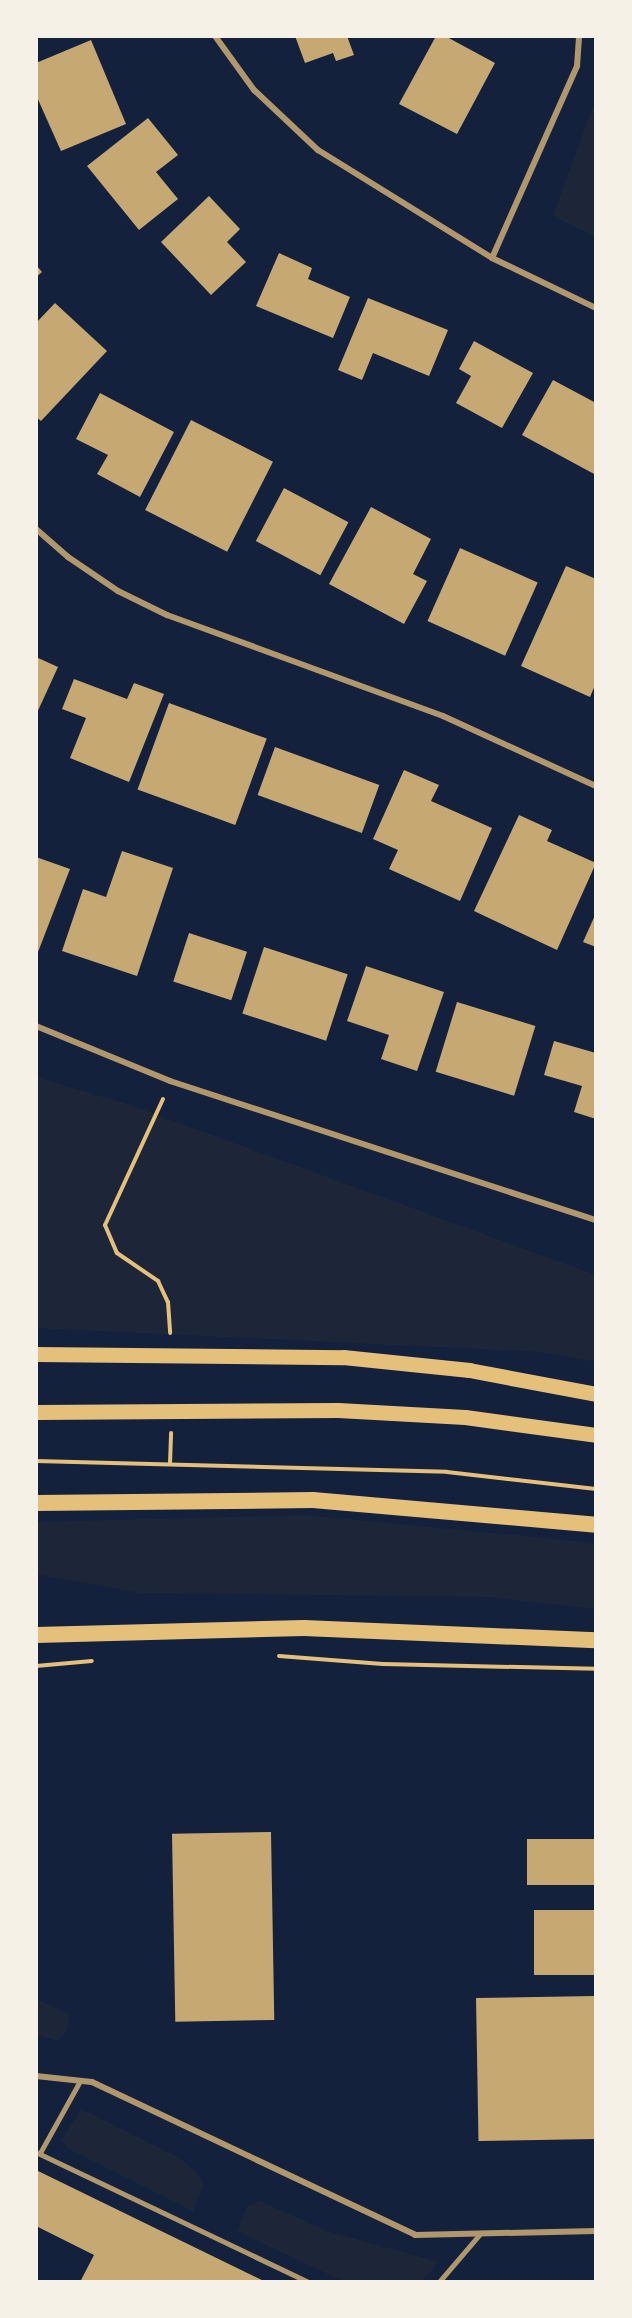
<!DOCTYPE html>
<style>
body{margin:0}
#map{position:relative;width:632px;height:2318px;overflow:hidden;background:#14213d;font-family:Helvetica,sans-serif}
div>[style]{position:absolute}
.green>*{inset:0;background:#1d2539}
.building>*{inset:0;background:#c6a872;transform-origin:0 0}
.path>*{height:4px;margin:-2px;padding:0 2px;transform-origin:2px;border-radius:2px;background:#e5c07b}
.service>*{height:4.5px;margin:-2.25px;padding:0 2.25px;transform-origin:2.25px;border-radius:2.25px;background:#b1986c}
.minor>*{height:6px;margin:-3px;padding:0 3px;transform-origin:3px;border-radius:3px;background:#b1986c}
.primary>*{height:15px;margin:-7.5px;padding:0 7.5px;transform-origin:7.5px;border-radius:7.5px;background:#e5c07b}
.trunk>*{height:16px;margin:-8px;padding:0 8px;transform-origin:8px;border-radius:8px;background:#e5c07b}
span{translate:-50% -50%;white-space:nowrap;text-align:center;line-height:1.15;-webkit-text-stroke:6px #f6f1e7;paint-order:stroke}
.frame{position:absolute;inset:0;border:38px solid #f6f1e7;pointer-events:none}
</style>
<div id="map">
<div class="green">
<div style="clip-path:polygon(596px 98px,596px 237px,553px 216px)"></div>
<div style="clip-path:polygon(36px 1077px,130px 1105px,596px 1275px,596px 1362px,543px 1352px,36px 1328px)"></div>
<div style="clip-path:polygon(305px 1515px,596px 1543px,596px 1609px,489px 1597px,140px 1593px,36px 1574px,36px 1522px)"></div>
<div style="clip-path:polygon(36px 1999px,69px 2014px,68px 2028px,58px 2041px,36px 2035px)"></div>
<div style="clip-path:polygon(81px 2109px,181px 2159px,195px 2171px,204px 2184px,193px 2211px,67px 2148px,62px 2140px)"></div>
<div style="clip-path:polygon(260px 2201px,327px 2231px,439px 2262px,421px 2282px,345px 2282px,237px 2231px,247px 2207px)"></div>
</div>
<div class="building">
<div style="clip-path:polygon(295px 36px,347px 36px,354px 55px,336px 61px,333px 53px,305px 63px)"></div>
<div style="clip-path:polygon(436px 36px,445px 36px,495px 63px,457px 134px,399px 104px)"></div>
<div style="clip-path:polygon(91px 40px,126px 124px,61px 151px,36px 95px,36px 63px)"></div>
<div style="clip-path:polygon(148px 118px,178px 155px,156px 172px,178px 199px,139px 230px,87px 166px)"></div>
<div style="clip-path:polygon(209px 196px,240px 229px,227px 242px,246px 262px,211px 295px,161px 242px)"></div>
<div style="clip-path:polygon(279px 253px,312px 268px,308px 279px,350px 297px,333px 338px,256px 306px)"></div>
<div style="clip-path:polygon(36px 265px,42px 272px,36px 277px)"></div>
<div style="clip-path:polygon(368px 298px,448px 330px,429px 376px,373px 353px,362px 380px,338px 370px)"></div>
<div style="clip-path:polygon(55px 303px,107px 351px,41px 421px,36px 417px,36px 323px)"></div>
<div style="clip-path:polygon(474px 341px,533px 373px,502px 428px,456px 403px,471px 376px,459px 369px)"></div>
<div style="clip-path:polygon(553px 380px,596px 403px,596px 475px,522px 435px)"></div>
<div style="clip-path:polygon(100px 393px,174px 432px,140px 497px,97px 474px,108px 455px,76px 439px)"></div>
<div style="left:191px;top:420px;width:92px;height:101px;rotate:27deg"></div>
<div style="left:284px;top:488px;width:73px;height:60px;rotate:28deg"></div>
<div style="clip-path:polygon(371px 507px,431px 539px,413px 574px,427px 581px,404px 624px,329px 584px)"></div>
<div style="left:460px;top:548px;width:85px;height:80px;rotate:24deg"></div>
<div style="clip-path:polygon(566px 566px,596px 579px,596px 683px,590px 697px,521px 666px)"></div>
<div style="clip-path:polygon(36px 657px,58px 667px,36px 715px)"></div>
<div style="clip-path:polygon(74px 679px,127px 699px,134px 683px,164px 694px,129px 782px,70px 758px,86px 718px,62px 709px)"></div>
<div style="left:169px;top:703px;width:104px;height:92px;rotate:20deg"></div>
<div style="left:275px;top:747px;width:111px;height:51px;rotate:20deg"></div>
<div style="clip-path:polygon(404px 770px,439px 785px,431px 801px,492px 828px,460px 901px,389px 869px,398px 850px,373px 839px)"></div>
<div style="clip-path:polygon(519px 815px,552px 830px,547px 841px,596px 863px,557px 950px,474px 911px)"></div>
<div style="clip-path:polygon(122px 851px,173px 868px,137px 976px,62px 951px,83px 889px,106px 897px)"></div>
<div style="clip-path:polygon(36px 857px,70px 869px,38px 952px,36px 951px)"></div>
<div style="clip-path:polygon(596px 913px,596px 947px,583px 942px)"></div>
<div style="left:189px;top:933px;width:61px;height:51px;rotate:18deg"></div>
<div style="left:264px;top:947px;width:88px;height:70px;rotate:18deg"></div>
<div style="clip-path:polygon(366px 966px,444px 992px,417px 1071px,381px 1059px,389px 1035px,347px 1021px)"></div>
<div style="left:457px;top:1002px;width:82px;height:73px;rotate:17deg"></div>
<div style="clip-path:polygon(554px 1041px,596px 1053px,596px 1119px,574px 1112px,582px 1086px,544px 1075px)"></div>
<div style="left:271px;top:1832px;width:188px;height:99px;rotate:89deg"></div>
<div style="left:596px;top:1839px;width:46px;height:69px;rotate:90deg"></div>
<div style="left:596px;top:1910px;width:65px;height:62px;rotate:90deg"></div>
<div style="left:594px;top:1996px;width:143px;height:118px;rotate:89deg"></div>
<div style="clip-path:polygon(36px 2170px,266px 2282px,80px 2282px,94px 2255px,36px 2226px)"></div>
</div>
<div class="path">
<div style="left:163px;top:1099px;width:139px;rotate:114.7deg"></div>
<div style="left:105px;top:1225px;width:30px;rotate:67deg"></div>
<div style="left:117px;top:1253px;width:50px;rotate:34.3deg"></div>
<div style="left:158px;top:1281px;width:23px;rotate:65deg"></div>
<div style="left:168px;top:1302px;width:31px;rotate:86deg"></div>
<div style="left:36px;top:1461px;width:411px;rotate:1.5deg"></div>
<div style="left:447px;top:1472px;width:150px;rotate:6.5deg"></div>
<div style="left:170px;top:1464px;width:31px;rotate:-88deg"></div>
<div style="left:279px;top:1656px;width:104px;rotate:4.4deg"></div>
<div style="left:383px;top:1664px;width:213px;rotate:1.3deg"></div>
<div style="left:36px;top:1666px;width:56px;rotate:-5.1deg"></div>
</div>
<div class="service">
<div style="left:36px;top:2152px;width:301px;rotate:25.5deg"></div>
<div style="left:40px;top:2153px;width:82px;rotate:-60.9deg"></div>
<div style="left:439px;top:2282px;width:63px;rotate:-49.5deg"></div>
</div>
<div class="minor">
<div style="left:215px;top:36px;width:67px;rotate:54.2deg"></div>
<div style="left:254px;top:90px;width:88px;rotate:43.2deg"></div>
<div style="left:318px;top:150px;width:205px;rotate:31.8deg"></div>
<div style="left:492px;top:258px;width:115px;rotate:25.7deg"></div>
<div style="left:492px;top:258px;width:210px;rotate:-66.1deg"></div>
<div style="left:577px;top:66px;width:30px;rotate:-86deg"></div>
<div style="left:36px;top:529px;width:43px;rotate:41.2deg"></div>
<div style="left:68px;top:557px;width:60px;rotate:34.2deg"></div>
<div style="left:118px;top:591px;width:55px;rotate:26.1deg"></div>
<div style="left:167px;top:615px;width:294px;rotate:20.1deg"></div>
<div style="left:443px;top:716px;width:168px;rotate:24.6deg"></div>
<div style="left:36px;top:1026px;width:145px;rotate:22.3deg"></div>
<div style="left:170px;top:1081px;width:448px;rotate:18.1deg"></div>
<div style="left:36px;top:2076px;width:56px;rotate:6.1deg"></div>
<div style="left:92px;top:2082px;width:357px;rotate:25.3deg"></div>
<div style="left:415px;top:2235px;width:181px;rotate:-1.3deg"></div>
</div>
<div class="primary">
<div style="left:36px;top:1354px;width:307px;rotate:0.6deg"></div>
<div style="left:343px;top:1357px;width:127px;rotate:5.9deg"></div>
<div style="left:469px;top:1370px;width:129px;rotate:10.7deg"></div>
<div style="left:36px;top:1412px;width:302px;rotate:-0.4deg"></div>
<div style="left:338px;top:1410px;width:127px;rotate:3.2deg"></div>
<div style="left:465px;top:1417px;width:132px;rotate:7.8deg"></div>
</div>
<div class="trunk">
<div style="left:36px;top:1503px;width:277px;rotate:-0.6deg"></div>
<div style="left:313px;top:1500px;width:284px;rotate:5deg"></div>
<div style="left:36px;top:1635px;width:268px;rotate:-1.5deg"></div>
<div style="left:304px;top:1628px;width:292px;rotate:2.4deg"></div>
</div>
<div class="frame"></div>
</div>
